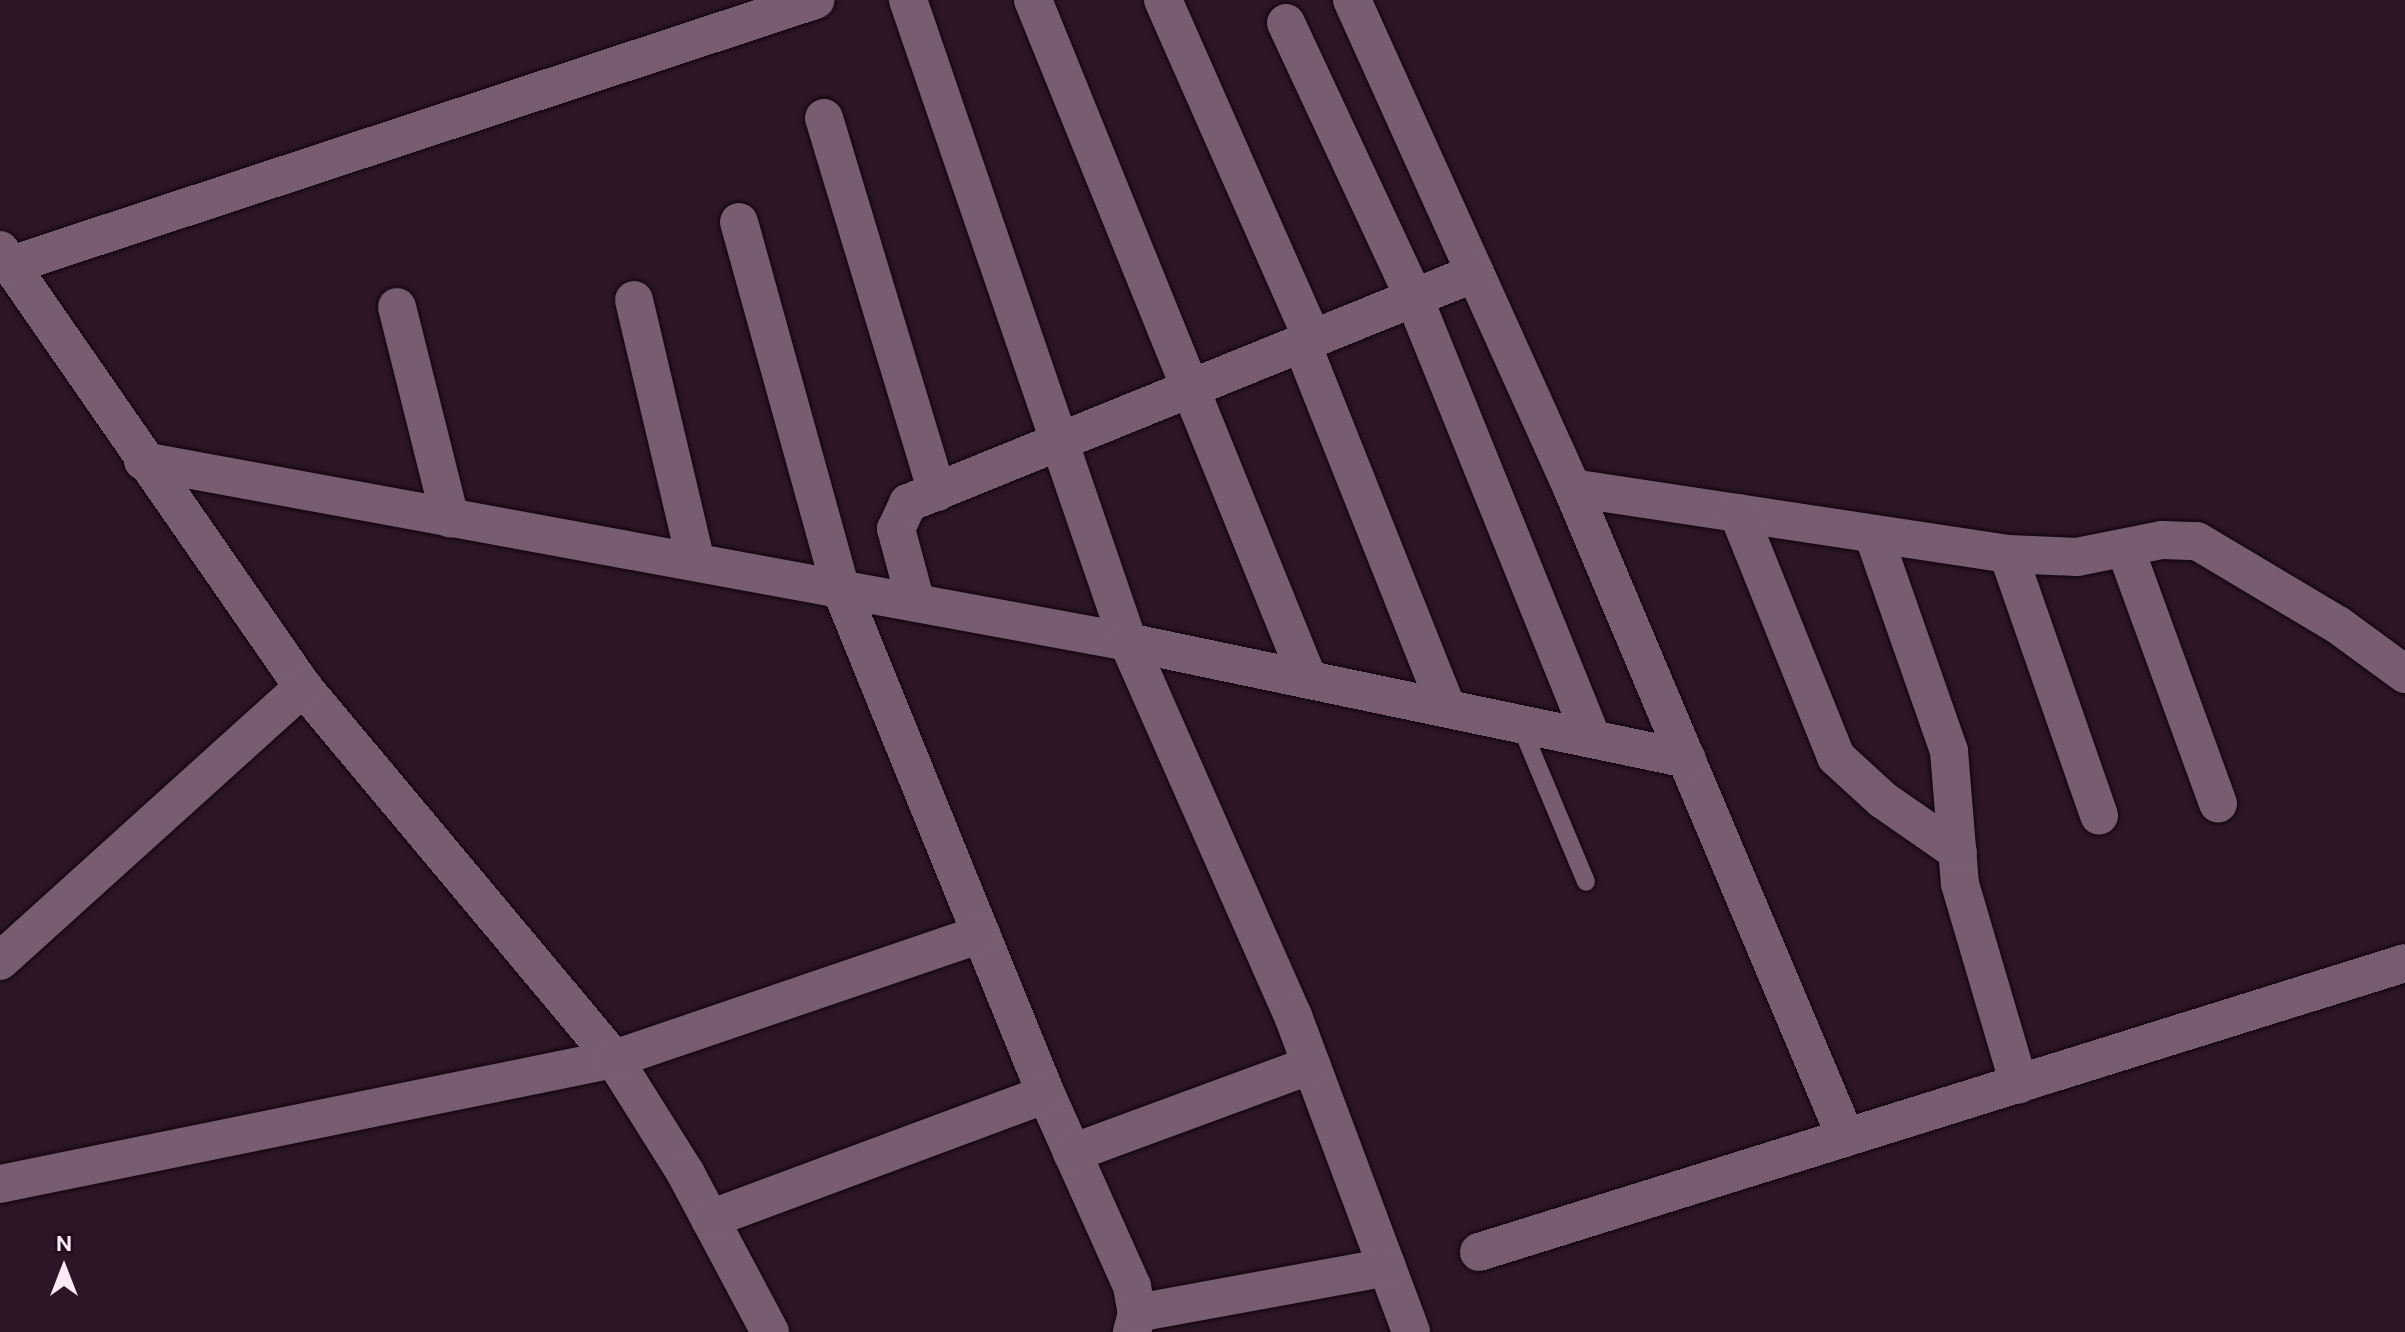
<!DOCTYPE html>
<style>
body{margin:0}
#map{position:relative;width:2405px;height:1332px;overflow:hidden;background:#2c1527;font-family:"DM Sans",sans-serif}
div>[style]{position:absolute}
.roads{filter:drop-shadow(0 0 2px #130210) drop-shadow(0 0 2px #130210)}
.lane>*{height:18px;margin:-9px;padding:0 9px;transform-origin:9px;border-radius:9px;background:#785d72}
.street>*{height:38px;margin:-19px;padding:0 19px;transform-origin:19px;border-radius:19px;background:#785d72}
span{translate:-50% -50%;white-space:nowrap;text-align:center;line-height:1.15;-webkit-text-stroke:6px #220c1e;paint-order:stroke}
.north{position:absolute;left:24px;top:1228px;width:80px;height:80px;-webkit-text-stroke:6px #220c1e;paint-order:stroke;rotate:0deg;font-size:22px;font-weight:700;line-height:32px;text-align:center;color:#fbebf7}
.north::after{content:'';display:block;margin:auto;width:28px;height:36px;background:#fbebf7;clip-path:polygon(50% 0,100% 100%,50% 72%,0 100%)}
</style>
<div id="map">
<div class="roads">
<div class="lane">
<div style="left:1520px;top:724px;width:171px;rotate:67.3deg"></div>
</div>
<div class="street">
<div style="left:908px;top:0;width:679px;rotate:71.08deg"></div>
<div style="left:1128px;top:642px;width:409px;rotate:66.2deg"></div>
<div style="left:1293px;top:1016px;width:337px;rotate:69.5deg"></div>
<div style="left:1033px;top:0;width:733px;rotate:67.95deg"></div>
<div style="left:1163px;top:0;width:372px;rotate:66.2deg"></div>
<div style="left:1352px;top:0;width:535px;rotate:65.73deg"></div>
<div style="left:1572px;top:488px;width:705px;rotate:67.14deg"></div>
<div style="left:1286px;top:23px;width:303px;rotate:65deg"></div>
<div style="left:1414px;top:298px;width:475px;rotate:68deg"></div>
<div style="left:824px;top:118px;width:391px;rotate:73.2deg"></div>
<div style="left:739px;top:222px;width:379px;rotate:74.5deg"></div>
<div style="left:840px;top:587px;width:547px;rotate:67.89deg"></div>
<div style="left:1046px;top:1094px;width:210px;rotate:65.9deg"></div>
<div style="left:1132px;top:1286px;width:27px;rotate:80deg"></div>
<div style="left:1137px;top:1313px;width:20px;rotate:105deg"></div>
<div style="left:0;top:250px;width:532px;rotate:55.26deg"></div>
<div style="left:303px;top:687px;width:485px;rotate:50.1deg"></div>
<div style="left:614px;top:1059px;width:136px;rotate:57.9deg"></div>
<div style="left:686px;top:1174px;width:179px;rotate:62deg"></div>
<div style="left:11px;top:265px;width:847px;rotate:-18.24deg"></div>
<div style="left:634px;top:300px;width:269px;rotate:76.7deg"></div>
<div style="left:397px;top:307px;width:218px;rotate:75.9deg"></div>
<div style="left:1302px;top:344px;width:392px;rotate:68.3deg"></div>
<div style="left:143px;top:461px;width:1001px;rotate:10.41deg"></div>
<div style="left:1128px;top:642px;width:571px;rotate:11.82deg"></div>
<div style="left:1572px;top:488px;width:441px;rotate:8.6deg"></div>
<div style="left:2008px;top:554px;width:69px;rotate:2.5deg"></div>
<div style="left:2077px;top:557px;width:87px;rotate:-11.3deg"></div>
<div style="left:2162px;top:540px;width:35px;rotate:2deg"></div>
<div style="left:2197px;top:541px;width:164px;rotate:30.8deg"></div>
<div style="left:2338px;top:625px;width:83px;rotate:36.2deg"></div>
<div style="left:1738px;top:513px;width:263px;rotate:68.1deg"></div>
<div style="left:1836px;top:757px;width:64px;rotate:42.5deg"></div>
<div style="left:1883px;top:800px;width:91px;rotate:34.7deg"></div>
<div style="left:1873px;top:534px;width:230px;rotate:70.7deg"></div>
<div style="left:1949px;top:751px;width:133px;rotate:85.3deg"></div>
<div style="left:1960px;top:884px;width:209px;rotate:73.6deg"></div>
<div style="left:2125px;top:548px;width:272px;rotate:70deg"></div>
<div style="left:2008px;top:554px;width:277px;rotate:70.8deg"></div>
<div style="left:916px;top:603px;width:77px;rotate:-105.1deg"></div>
<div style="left:896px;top:529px;width:29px;rotate:-65deg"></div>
<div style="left:908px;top:503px;width:612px;rotate:-22.08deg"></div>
<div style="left:0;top:961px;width:409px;rotate:-42.1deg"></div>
<div style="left:1072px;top:1153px;width:255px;rotate:-20.2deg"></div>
<div style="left:0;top:1184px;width:627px;rotate:-11.51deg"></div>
<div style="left:614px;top:1059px;width:388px;rotate:-18.8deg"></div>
<div style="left:710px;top:1219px;width:358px;rotate:-20.4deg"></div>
<div style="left:1479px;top:1252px;width:970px;rotate:-17.33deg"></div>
<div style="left:1137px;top:1313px;width:254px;rotate:-10.4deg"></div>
</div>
</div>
<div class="north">N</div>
</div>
